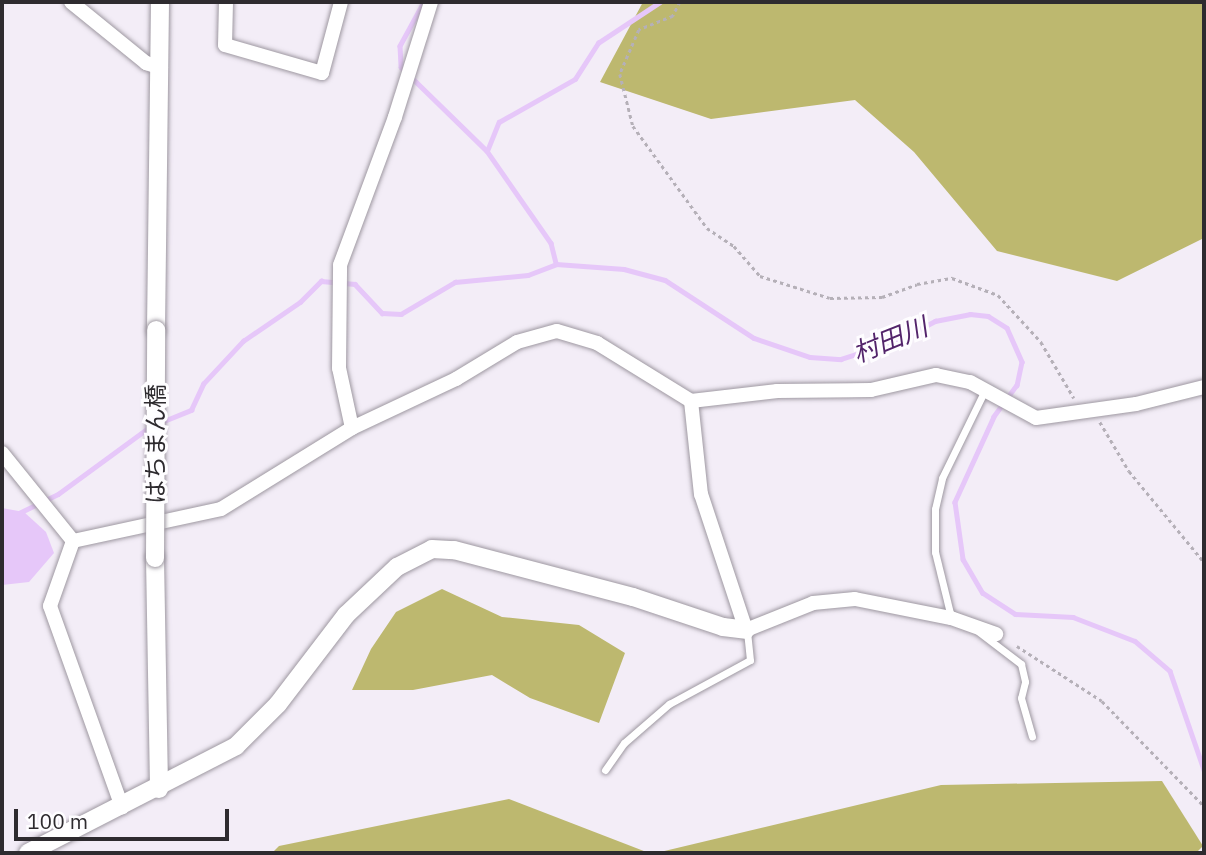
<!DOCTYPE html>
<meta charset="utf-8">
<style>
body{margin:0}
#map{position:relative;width:1206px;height:855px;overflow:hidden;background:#f3edf7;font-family:"IBM Plex Sans","Noto Sans JP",sans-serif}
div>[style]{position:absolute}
.forest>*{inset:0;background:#bdb86f}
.water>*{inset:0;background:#e6c7f9}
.stream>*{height:4.5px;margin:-2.25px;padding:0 2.25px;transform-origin:2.25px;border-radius:2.25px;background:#e6c7f9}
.path>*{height:2.5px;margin-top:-1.25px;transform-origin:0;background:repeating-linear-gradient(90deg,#b5b0b8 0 3.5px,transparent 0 7px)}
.roads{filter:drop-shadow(0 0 2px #9e98a1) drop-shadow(0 0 2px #9e98a1)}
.service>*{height:7px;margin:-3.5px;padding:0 3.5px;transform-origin:3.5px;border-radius:3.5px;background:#fff}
.minor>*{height:14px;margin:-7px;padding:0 7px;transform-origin:7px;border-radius:7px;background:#fff}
.tertiary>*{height:18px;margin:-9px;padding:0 9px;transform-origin:9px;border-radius:9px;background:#fff}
.bridges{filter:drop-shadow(0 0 2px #9e98a1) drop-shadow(0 0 2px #9e98a1)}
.tertiary-bridge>*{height:18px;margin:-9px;padding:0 9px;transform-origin:9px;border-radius:9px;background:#fff}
span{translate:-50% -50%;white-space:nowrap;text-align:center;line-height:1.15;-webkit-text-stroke:6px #fefdff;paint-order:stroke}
.street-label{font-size:24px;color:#2e2b2f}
.water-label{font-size:26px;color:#53246b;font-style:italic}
.frame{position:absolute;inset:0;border:4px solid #2e2b2f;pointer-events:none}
.scale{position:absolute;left:14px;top:809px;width:215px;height:32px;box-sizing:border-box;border:4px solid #2e2b2f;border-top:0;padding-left:9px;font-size:21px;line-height:24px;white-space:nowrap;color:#2e2b2f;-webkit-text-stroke:5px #fefdff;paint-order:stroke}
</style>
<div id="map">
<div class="forest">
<div style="clip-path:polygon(643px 2px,1204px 2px,1204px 238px,1117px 281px,997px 251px,914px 152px,855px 100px,711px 119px,600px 82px)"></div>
<div style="clip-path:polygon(442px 589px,502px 617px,579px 625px,625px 653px,599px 723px,530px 698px,492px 675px,413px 690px,352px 690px,371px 649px,396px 612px)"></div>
<div style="clip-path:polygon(1162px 781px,1203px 846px,1196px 853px,656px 853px,941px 785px)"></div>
<div style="clip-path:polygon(509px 799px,649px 853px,272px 853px,279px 846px)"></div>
</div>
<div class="water">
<div style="clip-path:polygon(2px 508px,24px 512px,46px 532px,54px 553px,29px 582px,2px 585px)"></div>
</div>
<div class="stream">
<div style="left:424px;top:2px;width:50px;rotate:118.6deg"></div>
<div style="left:400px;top:46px;width:21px;rotate:87deg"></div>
<div style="left:401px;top:67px;width:120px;rotate:44.3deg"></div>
<div style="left:487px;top:151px;width:112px;rotate:55.2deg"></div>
<div style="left:551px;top:243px;width:21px;rotate:76deg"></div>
<div style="left:487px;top:151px;width:31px;rotate:-68deg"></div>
<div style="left:499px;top:122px;width:87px;rotate:-29.5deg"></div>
<div style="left:575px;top:79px;width:43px;rotate:-57.4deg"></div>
<div style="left:598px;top:43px;width:74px;rotate:-33.5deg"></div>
<div style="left:159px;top:423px;width:35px;rotate:-22deg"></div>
<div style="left:191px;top:410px;width:29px;rotate:-65deg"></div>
<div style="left:203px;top:384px;width:59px;rotate:-47.1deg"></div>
<div style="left:243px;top:341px;width:69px;rotate:-34.4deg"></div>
<div style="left:300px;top:302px;width:30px;rotate:-45deg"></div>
<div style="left:321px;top:281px;width:34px;rotate:5deg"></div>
<div style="left:355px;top:284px;width:40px;rotate:47deg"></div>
<div style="left:382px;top:313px;width:19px;rotate:3deg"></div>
<div style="left:401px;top:314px;width:63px;rotate:-30.7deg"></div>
<div style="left:455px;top:282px;width:73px;rotate:-5.5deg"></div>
<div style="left:528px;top:275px;width:30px;rotate:-21deg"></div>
<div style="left:556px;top:264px;width:68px;rotate:4.2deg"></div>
<div style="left:624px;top:269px;width:42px;rotate:15deg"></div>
<div style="left:665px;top:280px;width:106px;rotate:33.1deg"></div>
<div style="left:754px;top:338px;width:59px;rotate:18.7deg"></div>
<div style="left:810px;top:357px;width:31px;rotate:4deg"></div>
<div style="left:841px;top:359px;width:59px;rotate:-17.8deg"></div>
<div style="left:897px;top:341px;width:43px;rotate:-27.8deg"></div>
<div style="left:935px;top:321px;width:36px;rotate:-11deg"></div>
<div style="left:970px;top:314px;width:18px;rotate:6deg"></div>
<div style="left:988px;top:316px;width:22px;rotate:32deg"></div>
<div style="left:1007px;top:328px;width:37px;rotate:66deg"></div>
<div style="left:1022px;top:362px;width:24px;rotate:102deg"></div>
<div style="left:1017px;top:385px;width:39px;rotate:126deg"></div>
<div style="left:994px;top:417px;width:94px;rotate:114.6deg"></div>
<div style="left:955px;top:502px;width:58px;rotate:82deg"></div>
<div style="left:963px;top:559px;width:39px;rotate:60deg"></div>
<div style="left:983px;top:593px;width:38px;rotate:33deg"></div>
<div style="left:1015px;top:614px;width:58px;rotate:3deg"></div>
<div style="left:1073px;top:617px;width:66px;rotate:21.2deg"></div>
<div style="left:1135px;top:641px;width:46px;rotate:40.6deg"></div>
<div style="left:1170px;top:671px;width:105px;rotate:71deg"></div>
<div style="left:19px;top:513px;width:43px;rotate:-26deg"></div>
<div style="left:58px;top:494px;width:115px;rotate:-36.2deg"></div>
</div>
<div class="path">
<div style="left:680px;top:2px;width:16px;rotate:117deg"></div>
<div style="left:673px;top:16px;width:37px;rotate:158deg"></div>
<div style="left:639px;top:30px;width:48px;rotate:113.4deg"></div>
<div style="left:620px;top:74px;width:54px;rotate:76deg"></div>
<div style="left:633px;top:126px;width:126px;rotate:54deg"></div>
<div style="left:707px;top:228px;width:32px;rotate:34deg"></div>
<div style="left:734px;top:246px;width:40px;rotate:49deg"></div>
<div style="left:760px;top:276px;width:73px;rotate:17.4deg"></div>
<div style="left:830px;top:298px;width:52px;rotate:-1.1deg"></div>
<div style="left:882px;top:297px;width:37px;rotate:-20deg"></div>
<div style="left:917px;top:284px;width:36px;rotate:-10deg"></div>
<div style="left:952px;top:278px;width:49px;rotate:20.3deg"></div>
<div style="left:998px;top:295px;width:64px;rotate:47.5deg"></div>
<div style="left:1041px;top:342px;width:65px;rotate:59.5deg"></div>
<div style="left:1100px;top:422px;width:57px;rotate:59.4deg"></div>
<div style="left:1129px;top:471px;width:118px;rotate:50.5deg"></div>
<div style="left:1017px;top:646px;width:101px;rotate:32.9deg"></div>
<div style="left:1102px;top:701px;width:146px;rotate:45.8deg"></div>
</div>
<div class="roads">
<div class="service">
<div style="left:951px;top:617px;width:67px;rotate:-103.8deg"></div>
<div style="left:935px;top:552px;width:43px;rotate:-90deg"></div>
<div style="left:935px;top:509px;width:32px;rotate:-77deg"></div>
<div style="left:942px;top:478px;width:98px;rotate:-64deg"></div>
<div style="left:979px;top:632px;width:53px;rotate:37.3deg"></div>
<div style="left:1021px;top:664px;width:18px;rotate:77deg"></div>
<div style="left:1025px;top:682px;width:16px;rotate:104deg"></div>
<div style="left:1021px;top:698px;width:40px;rotate:74deg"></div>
<div style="left:605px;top:770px;width:33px;rotate:-55deg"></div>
<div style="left:624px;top:743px;width:60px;rotate:-40.9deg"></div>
<div style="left:669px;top:704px;width:92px;rotate:-28.5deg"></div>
<div style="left:750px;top:660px;width:30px;rotate:-96deg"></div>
</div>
<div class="minor">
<div style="left:71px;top:2px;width:97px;rotate:39.1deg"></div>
<div style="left:146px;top:63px;width:16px;rotate:18deg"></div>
<div style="left:226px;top:2px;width:43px;rotate:91.3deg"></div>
<div style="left:225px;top:45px;width:101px;rotate:16.1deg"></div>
<div style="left:322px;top:73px;width:73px;rotate:-75deg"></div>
<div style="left:691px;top:401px;width:94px;rotate:83.9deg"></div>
<div style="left:701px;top:494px;width:143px;rotate:71.7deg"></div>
<div style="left:746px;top:630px;width:72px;rotate:-21.9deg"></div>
<div style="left:813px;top:603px;width:42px;rotate:-5.4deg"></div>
<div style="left:855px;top:599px;width:98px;rotate:11.2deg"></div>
<div style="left:951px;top:618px;width:48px;rotate:19.6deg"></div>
<div style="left:352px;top:428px;width:61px;rotate:-102.2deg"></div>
<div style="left:339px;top:368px;width:103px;rotate:-89.4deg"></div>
<div style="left:340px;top:265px;width:158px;rotate:-69.6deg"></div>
<div style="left:395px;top:117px;width:121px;rotate:-72.6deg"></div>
<div style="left:2px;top:453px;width:113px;rotate:51.1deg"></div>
<div style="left:73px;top:541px;width:151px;rotate:-12.2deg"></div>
<div style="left:221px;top:509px;width:154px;rotate:-31.7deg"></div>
<div style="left:352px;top:428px;width:115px;rotate:-25.2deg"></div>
<div style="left:456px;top:379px;width:71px;rotate:-31.2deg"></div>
<div style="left:517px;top:342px;width:41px;rotate:-15.4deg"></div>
<div style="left:557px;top:331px;width:42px;rotate:16.7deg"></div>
<div style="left:597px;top:343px;width:110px;rotate:31.7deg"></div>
<div style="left:691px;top:401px;width:87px;rotate:-6.6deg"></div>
<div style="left:777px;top:391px;width:94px;rotate:-0.6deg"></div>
<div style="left:871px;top:390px;width:67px;rotate:-13deg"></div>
<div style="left:936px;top:375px;width:35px;rotate:12deg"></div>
<div style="left:970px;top:382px;width:75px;rotate:28.6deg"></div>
<div style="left:1036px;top:418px;width:101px;rotate:-8deg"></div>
<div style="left:1136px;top:404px;width:70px;rotate:-14deg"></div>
<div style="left:73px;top:541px;width:69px;rotate:109.5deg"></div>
<div style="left:50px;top:606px;width:214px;rotate:70.3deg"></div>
</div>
<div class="tertiary">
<div style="left:156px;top:330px;width:328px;rotate:-89.3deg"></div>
<div style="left:155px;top:558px;width:231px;rotate:89deg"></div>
<div style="left:28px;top:853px;width:234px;rotate:-27.2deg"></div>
<div style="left:236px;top:746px;width:59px;rotate:-45deg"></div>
<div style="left:278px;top:704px;width:112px;rotate:-52.6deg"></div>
<div style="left:346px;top:615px;width:70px;rotate:-43.3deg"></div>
<div style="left:397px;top:567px;width:39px;rotate:-27deg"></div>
<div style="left:432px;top:549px;width:22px;rotate:3deg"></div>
<div style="left:454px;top:550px;width:185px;rotate:14.7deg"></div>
<div style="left:633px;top:597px;width:95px;rotate:18.4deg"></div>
<div style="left:723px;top:627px;width:23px;rotate:7deg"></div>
</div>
</div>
<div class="bridges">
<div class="tertiary-bridge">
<div style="left:155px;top:558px;width:228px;rotate:-89.7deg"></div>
</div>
</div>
<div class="street-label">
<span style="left:156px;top:444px;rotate:-90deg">はちまん橋</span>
</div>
<div class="water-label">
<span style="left:890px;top:340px;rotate:-22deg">村田川</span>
</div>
<div class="frame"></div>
<div class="scale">100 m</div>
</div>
